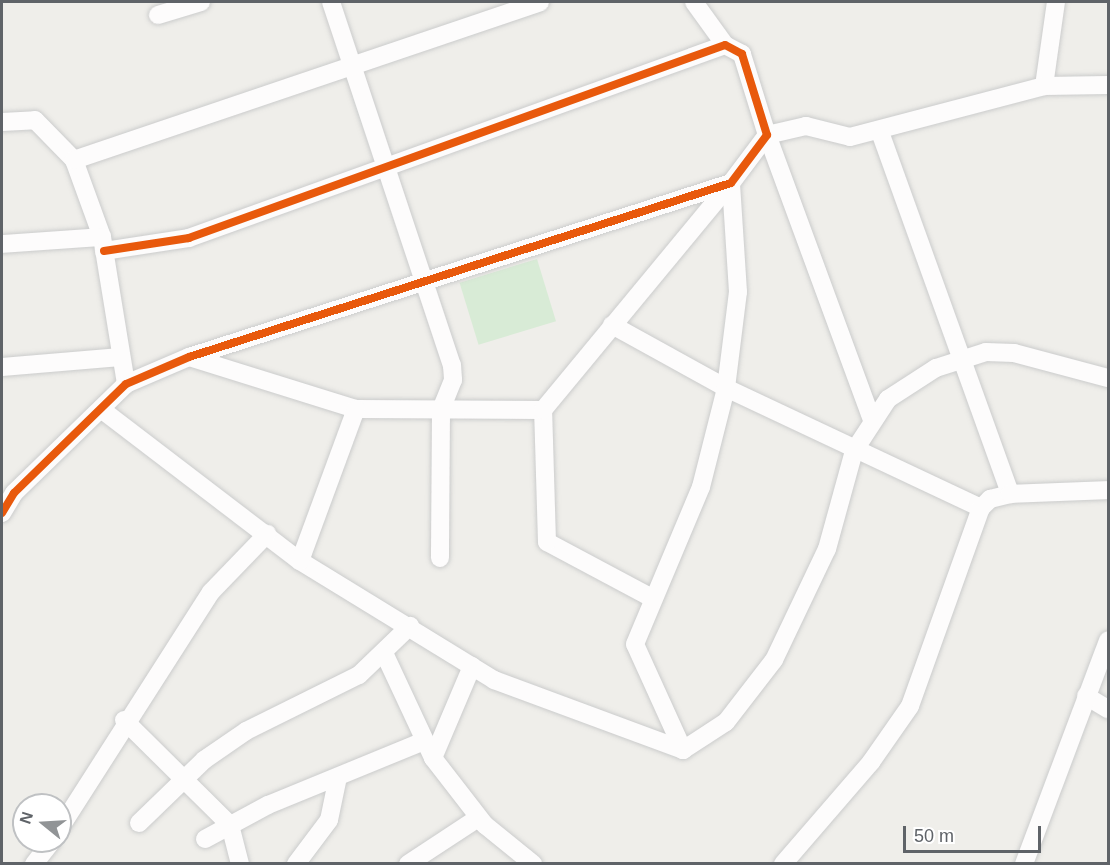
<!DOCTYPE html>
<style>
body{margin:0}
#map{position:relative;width:1110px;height:865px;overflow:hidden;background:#efeeea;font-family:Arial,sans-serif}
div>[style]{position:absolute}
.green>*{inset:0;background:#d8ebd6;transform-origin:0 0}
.roads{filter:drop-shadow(0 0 2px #cbcccc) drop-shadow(0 0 2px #cbcccc)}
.minor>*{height:18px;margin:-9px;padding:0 9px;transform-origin:9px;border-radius:9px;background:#fdfcfc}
.cycleway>*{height:8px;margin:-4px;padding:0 4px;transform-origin:4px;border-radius:4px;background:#e8590c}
span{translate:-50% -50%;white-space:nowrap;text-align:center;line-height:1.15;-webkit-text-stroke:4.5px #fff;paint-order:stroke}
.frame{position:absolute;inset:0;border:3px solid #5f6368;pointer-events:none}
.north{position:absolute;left:12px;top:793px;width:60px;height:60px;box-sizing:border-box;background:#fff;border:2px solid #bfc1c3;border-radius:50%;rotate:288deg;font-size:16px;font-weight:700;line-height:24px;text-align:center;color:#5f6368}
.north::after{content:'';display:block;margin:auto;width:21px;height:27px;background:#919496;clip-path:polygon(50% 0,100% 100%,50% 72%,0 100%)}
.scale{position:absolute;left:903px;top:826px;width:138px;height:27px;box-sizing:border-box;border:3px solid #5f6368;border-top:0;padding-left:8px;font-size:18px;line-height:21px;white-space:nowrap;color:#5f6368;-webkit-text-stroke:4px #fff;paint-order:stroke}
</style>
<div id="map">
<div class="green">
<div style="left:537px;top:259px;width:65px;height:81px;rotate:73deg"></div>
</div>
<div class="roads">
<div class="minor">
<div style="left:331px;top:2px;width:383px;rotate:71.6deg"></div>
<div style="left:452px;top:365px;width:15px;rotate:86deg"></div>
<div style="left:453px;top:380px;width:31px;rotate:112deg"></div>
<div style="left:441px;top:409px;width:149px;rotate:90.4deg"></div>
<div style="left:694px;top:2px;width:53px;rotate:54.2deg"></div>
<div style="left:158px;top:15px;width:45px;rotate:-16.8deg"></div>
<div style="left:1044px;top:86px;width:85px;rotate:-81.9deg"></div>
<div style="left:2px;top:122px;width:33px;rotate:-3deg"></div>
<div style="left:35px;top:120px;width:56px;rotate:45.7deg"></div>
<div style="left:74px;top:160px;width:82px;rotate:70deg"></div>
<div style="left:102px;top:237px;width:149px;rotate:80.7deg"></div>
<div style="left:880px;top:132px;width:385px;rotate:70.2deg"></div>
<div style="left:74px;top:160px;width:492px;rotate:-18.7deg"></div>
<div style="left:2px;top:244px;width:100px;rotate:-4deg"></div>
<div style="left:612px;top:325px;width:130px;rotate:28.9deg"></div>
<div style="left:726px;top:388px;width:282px;rotate:25.2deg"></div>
<div style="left:189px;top:357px;width:175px;rotate:17.3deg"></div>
<div style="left:356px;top:409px;width:187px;rotate:0.3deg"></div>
<div style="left:2px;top:367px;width:119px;rotate:-4.8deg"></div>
<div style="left:101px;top:409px;width:250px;rotate:37.4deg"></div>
<div style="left:300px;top:561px;width:228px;rotate:31.5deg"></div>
<div style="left:494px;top:680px;width:202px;rotate:20.3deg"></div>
<div style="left:683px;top:750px;width:51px;rotate:-33.1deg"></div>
<div style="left:726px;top:722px;width:78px;rotate:-52.3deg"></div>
<div style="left:774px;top:660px;width:123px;rotate:-64.5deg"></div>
<div style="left:827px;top:549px;width:102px;rotate:-74.6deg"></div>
<div style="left:854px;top:451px;width:62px;rotate:-56.8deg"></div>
<div style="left:888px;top:399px;width:57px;rotate:-32.9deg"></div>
<div style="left:936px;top:368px;width:52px;rotate:-17.7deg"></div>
<div style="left:986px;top:352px;width:28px;rotate:2deg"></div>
<div style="left:1014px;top:353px;width:97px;rotate:14.9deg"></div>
<div style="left:872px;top:420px;width:304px;rotate:-110.2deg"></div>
<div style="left:767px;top:135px;width:40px;rotate:-13deg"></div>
<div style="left:806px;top:126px;width:45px;rotate:14deg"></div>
<div style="left:850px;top:137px;width:201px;rotate:-14.7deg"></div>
<div style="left:1044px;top:86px;width:64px;rotate:-0.9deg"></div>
<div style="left:2px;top:513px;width:23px;rotate:-59deg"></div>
<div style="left:14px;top:493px;width:156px;rotate:-44.2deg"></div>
<div style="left:126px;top:384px;width:69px;rotate:-23.2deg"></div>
<div style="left:189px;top:357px;width:569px;rotate:-17.8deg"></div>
<div style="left:731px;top:183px;width:60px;rotate:-53.1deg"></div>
<div style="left:767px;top:135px;width:85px;rotate:-107.2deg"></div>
<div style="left:742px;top:54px;width:19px;rotate:-152deg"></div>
<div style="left:725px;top:45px;width:570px;rotate:160.2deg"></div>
<div style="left:189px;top:238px;width:86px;rotate:171.3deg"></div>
<div style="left:300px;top:561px;width:162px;rotate:-69.8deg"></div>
<div style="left:652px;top:598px;width:119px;rotate:-151.9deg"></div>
<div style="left:547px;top:542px;width:132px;rotate:-91.7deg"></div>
<div style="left:543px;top:410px;width:293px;rotate:-50.4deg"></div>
<div style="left:385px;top:655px;width:114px;rotate:65deg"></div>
<div style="left:433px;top:758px;width:85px;rotate:52.2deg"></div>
<div style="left:485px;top:825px;width:62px;rotate:39.1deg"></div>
<div style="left:1086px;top:696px;width:26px;rotate:31deg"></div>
<div style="left:124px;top:720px;width:149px;rotate:44.7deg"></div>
<div style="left:230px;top:825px;width:40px;rotate:75.6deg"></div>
<div style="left:683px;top:750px;width:116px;rotate:-114.4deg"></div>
<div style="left:635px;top:644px;width:170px;rotate:-67.2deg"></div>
<div style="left:701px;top:487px;width:102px;rotate:-75.8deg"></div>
<div style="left:726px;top:388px;width:97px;rotate:-82.9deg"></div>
<div style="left:738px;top:292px;width:109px;rotate:-93.7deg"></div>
<div style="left:433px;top:758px;width:100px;rotate:-67deg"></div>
<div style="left:139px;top:823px;width:91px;rotate:-44.1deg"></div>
<div style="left:204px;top:760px;width:51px;rotate:-34.6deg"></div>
<div style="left:246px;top:731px;width:126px;rotate:-26.4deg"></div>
<div style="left:359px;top:675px;width:71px;rotate:-43.9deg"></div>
<div style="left:60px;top:828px;width:280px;rotate:-57.4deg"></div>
<div style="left:211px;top:592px;width:81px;rotate:-46deg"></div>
<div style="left:205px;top:839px;width:72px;rotate:-28.4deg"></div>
<div style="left:268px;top:805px;width:169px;rotate:-22.3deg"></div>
<div style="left:34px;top:864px;width:29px;rotate:-52deg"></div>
<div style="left:296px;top:864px;width:55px;rotate:-53.1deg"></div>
<div style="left:329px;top:820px;width:44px;rotate:-78.2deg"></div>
<div style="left:408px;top:864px;width:84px;rotate:-33.3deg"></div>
<div style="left:783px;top:864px;width:135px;rotate:-49.2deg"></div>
<div style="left:871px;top:762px;width:68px;rotate:-55.1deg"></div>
<div style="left:910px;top:706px;width:210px;rotate:-70.3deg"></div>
<div style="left:981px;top:508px;width:13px;rotate:-45deg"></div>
<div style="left:990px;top:499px;width:21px;rotate:-14deg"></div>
<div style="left:1010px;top:494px;width:98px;rotate:-2.3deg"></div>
<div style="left:1024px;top:864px;width:239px;rotate:-69.4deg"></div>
</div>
</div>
<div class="cycleway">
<div style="left:2px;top:513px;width:23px;rotate:-59deg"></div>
<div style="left:14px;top:493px;width:156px;rotate:-44.2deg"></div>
<div style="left:126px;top:384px;width:69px;rotate:-23.2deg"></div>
<div style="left:189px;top:357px;width:569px;rotate:-17.8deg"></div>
<div style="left:731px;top:183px;width:60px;rotate:-53.1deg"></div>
<div style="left:767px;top:135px;width:85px;rotate:-107.2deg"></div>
<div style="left:742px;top:54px;width:19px;rotate:-152deg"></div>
<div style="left:725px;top:45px;width:570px;rotate:160.2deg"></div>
<div style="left:189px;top:238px;width:86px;rotate:171.3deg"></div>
</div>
<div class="frame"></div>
<div class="north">N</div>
<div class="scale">50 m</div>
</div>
